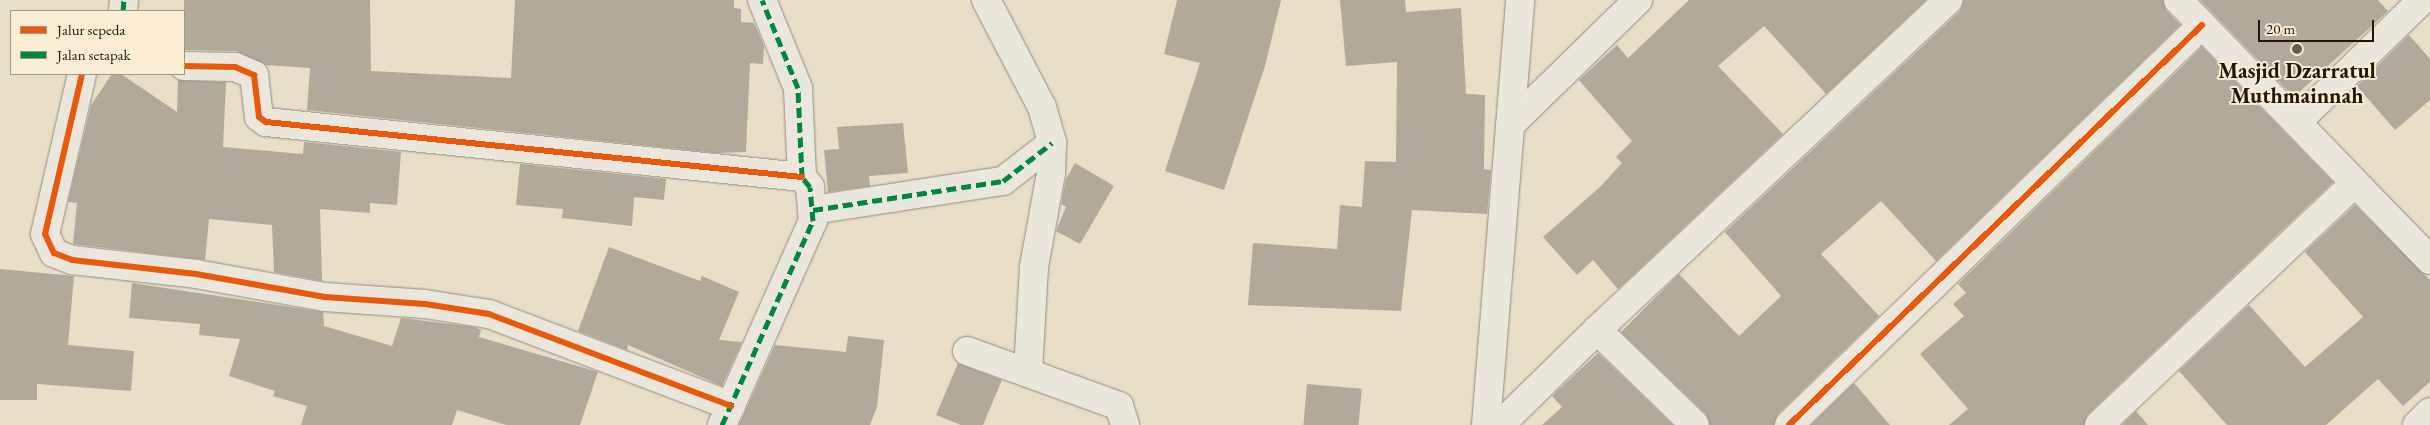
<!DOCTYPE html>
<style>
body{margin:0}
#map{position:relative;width:2430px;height:425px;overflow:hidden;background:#e9dfc8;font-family:"EB Garamond",serif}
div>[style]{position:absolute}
.building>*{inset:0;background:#b1a99a;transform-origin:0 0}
.roads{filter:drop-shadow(0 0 1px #938c7e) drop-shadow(0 0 1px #938c7e)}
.minor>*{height:28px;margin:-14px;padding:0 14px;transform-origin:14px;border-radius:14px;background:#ece7dc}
.quiet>*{height:5px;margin-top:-2.5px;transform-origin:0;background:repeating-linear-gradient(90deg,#00873e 0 10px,transparent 0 15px)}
.cycleway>*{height:6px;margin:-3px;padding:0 3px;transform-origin:3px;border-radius:3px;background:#e8590c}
.dots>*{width:14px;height:14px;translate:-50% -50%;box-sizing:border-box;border:2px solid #f9edd3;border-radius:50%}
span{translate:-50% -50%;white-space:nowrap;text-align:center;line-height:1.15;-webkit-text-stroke:4px #f9edd3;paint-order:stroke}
.poi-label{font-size:22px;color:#23160a;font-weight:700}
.legend{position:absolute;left:10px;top:10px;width:175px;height:65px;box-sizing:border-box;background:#f9edd3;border:1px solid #a39783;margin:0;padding:6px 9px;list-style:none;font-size:15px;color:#23160a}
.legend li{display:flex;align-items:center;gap:10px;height:25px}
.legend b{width:25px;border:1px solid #a39783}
.scale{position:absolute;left:2258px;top:20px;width:116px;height:22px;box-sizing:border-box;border:2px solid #23160a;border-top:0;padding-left:6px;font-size:15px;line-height:18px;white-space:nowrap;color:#23160a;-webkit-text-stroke:4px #f9edd3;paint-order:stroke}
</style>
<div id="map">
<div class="building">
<div style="clip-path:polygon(184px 0,370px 0,371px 71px,511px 78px,515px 0,734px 0,734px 8px,741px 9px,741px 22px,754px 23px,764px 46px,763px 64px,750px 63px,746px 152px,717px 153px,307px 110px,310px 68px,266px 65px,236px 51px,184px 50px)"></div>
<div style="clip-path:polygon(1177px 0,1281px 0,1265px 66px,1224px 190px,1165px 171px,1200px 63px,1164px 54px)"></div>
<div style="clip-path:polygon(1340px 0,1405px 0,1406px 12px,1461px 8px,1466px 94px,1485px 95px,1484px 169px,1491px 170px,1487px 214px,1412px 210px,1401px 311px,1248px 305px,1253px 243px,1337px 249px,1340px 205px,1362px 207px,1365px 161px,1396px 162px,1397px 62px,1346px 66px)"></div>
<div style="clip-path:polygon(1689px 0,1926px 0,1826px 94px,1764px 26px,1718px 66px,1783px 134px,1618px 289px,1593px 260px,1577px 275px,1543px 237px,1600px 187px,1622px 163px,1616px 157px,1632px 141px,1579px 80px,1617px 45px,1628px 58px)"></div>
<div style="clip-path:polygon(1964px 0,2163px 0,2166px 10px,2180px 25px,1936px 261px,1881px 201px,1821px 254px,1879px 316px,1778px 414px,1774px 425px,1710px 425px,1706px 414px,1621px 332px,1679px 274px,1739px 336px,1781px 296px,1725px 232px,1960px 11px)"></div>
<div style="clip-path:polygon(2200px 0,2378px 0,2388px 11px,2294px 97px)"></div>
<div style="clip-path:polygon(2409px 35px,2430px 59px,2430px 100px,2395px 130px,2357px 86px)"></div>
<div style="clip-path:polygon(2202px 47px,2333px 182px,2088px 414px,2084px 425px,1949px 425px,1968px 409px,1920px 354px,1964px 316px,1953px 304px,1966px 293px,1958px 284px)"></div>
<div style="clip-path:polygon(112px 74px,121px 74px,177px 112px,178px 80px,226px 82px,223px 147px,303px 154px,304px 142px,401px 152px,397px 205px,370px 203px,370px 213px,320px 209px,322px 281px,274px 272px,272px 225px,209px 219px,205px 260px,73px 244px,77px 203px,68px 202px,91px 105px)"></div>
<div style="clip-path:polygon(903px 123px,908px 173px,869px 176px,870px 186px,828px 192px,824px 150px,839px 149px,837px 127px)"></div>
<div style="clip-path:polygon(1075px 163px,1114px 186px,1080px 244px,1056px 231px,1066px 207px,1061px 204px,1066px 179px)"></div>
<div style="clip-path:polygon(520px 164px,666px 179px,664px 200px,634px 197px,632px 226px,562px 218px,563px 209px,516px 205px)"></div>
<div style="clip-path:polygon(2355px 205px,2430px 280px,2430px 382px,2403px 406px,2378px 379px,2326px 425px,2227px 425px,2179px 371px,2249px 305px,2305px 367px,2363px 317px,2305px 252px)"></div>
<div style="clip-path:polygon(609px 247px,700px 281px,702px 276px,739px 292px,719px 340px,742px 342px,722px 386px,628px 345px,627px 350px,578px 331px)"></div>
<div style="clip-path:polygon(0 269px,74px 276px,68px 345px,134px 351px,131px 391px,37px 384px,37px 400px,0 400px)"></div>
<div style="clip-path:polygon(132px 283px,323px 312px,324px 326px,392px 346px,401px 318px,474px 327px,481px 330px,479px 337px,598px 372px,580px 425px,506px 425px,457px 410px,452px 425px,301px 425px,307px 406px,273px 396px,275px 391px,229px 376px,240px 339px,199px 335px,200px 324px,129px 318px)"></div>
<div style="clip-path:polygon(848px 336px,884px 340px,877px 407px,870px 425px,739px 425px,775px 345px,846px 352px)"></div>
<div style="clip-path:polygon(1598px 353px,1673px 425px,1542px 425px,1562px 407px,1552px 396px)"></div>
<div style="clip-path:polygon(958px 363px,1002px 380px,983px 425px,961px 425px,936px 415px)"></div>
<div style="clip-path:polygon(1854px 383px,1890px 425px,1811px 425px)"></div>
<div style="left:1307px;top:384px;width:55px;height:41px;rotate:5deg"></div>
<div style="clip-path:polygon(2136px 411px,2148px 425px,2122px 425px)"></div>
</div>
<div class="roads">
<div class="minor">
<div style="left:986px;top:0;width:121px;rotate:62.4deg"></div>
<div style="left:1042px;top:107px;width:37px;rotate:74deg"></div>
<div style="left:1052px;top:143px;width:30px;rotate:92deg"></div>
<div style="left:1051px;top:173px;width:96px;rotate:100.3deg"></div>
<div style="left:1034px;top:267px;width:103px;rotate:93.3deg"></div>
<div style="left:2178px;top:0;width:362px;rotate:45.9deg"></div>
<div style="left:123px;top:11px;width:11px;rotate:-85deg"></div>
<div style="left:184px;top:66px;width:51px;rotate:1.1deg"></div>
<div style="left:235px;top:67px;width:21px;rotate:23deg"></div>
<div style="left:254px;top:75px;width:42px;rotate:83.2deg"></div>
<div style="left:259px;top:117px;width:9px;rotate:36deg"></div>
<div style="left:266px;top:122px;width:539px;rotate:5.86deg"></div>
<div style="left:82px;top:74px;width:164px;rotate:103deg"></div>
<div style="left:45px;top:234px;width:21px;rotate:65deg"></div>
<div style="left:54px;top:253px;width:19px;rotate:21deg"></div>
<div style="left:72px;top:260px;width:125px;rotate:6.4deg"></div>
<div style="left:196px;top:274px;width:131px;rotate:10.1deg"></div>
<div style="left:325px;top:297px;width:100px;rotate:4deg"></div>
<div style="left:425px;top:304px;width:65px;rotate:8.9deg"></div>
<div style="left:489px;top:314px;width:259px;rotate:20.8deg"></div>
<div style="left:2298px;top:121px;width:173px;rotate:-44.3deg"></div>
<div style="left:1510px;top:125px;width:179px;rotate:-44.3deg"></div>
<div style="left:813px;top:210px;width:192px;rotate:-8.7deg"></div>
<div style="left:1003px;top:181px;width:62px;rotate:-37.8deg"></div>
<div style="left:1597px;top:330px;width:482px;rotate:-43.2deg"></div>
<div style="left:967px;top:351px;width:162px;rotate:19.9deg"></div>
<div style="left:1119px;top:406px;width:20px;rotate:72deg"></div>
<div style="left:722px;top:425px;width:223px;rotate:-66deg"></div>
<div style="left:813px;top:221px;width:34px;rotate:-95deg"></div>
<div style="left:810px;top:187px;width:13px;rotate:-129deg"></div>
<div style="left:802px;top:177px;width:89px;rotate:-92.6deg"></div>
<div style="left:798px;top:88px;width:95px;rotate:-112.2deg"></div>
<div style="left:1486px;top:425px;width:426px;rotate:-85.4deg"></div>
<div style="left:1500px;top:425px;width:136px;rotate:-44.4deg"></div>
<div style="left:1597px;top:330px;width:136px;rotate:44.1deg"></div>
<div style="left:1789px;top:425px;width:575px;rotate:-44.08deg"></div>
<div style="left:2099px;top:425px;width:352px;rotate:-43.4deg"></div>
<div style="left:2417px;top:425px;width:18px;rotate:-45deg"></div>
</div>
</div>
<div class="quiet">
<div style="left:123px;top:11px;width:11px;rotate:-85deg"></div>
<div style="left:813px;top:210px;width:192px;rotate:-8.7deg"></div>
<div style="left:1003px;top:181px;width:62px;rotate:-37.8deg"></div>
<div style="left:722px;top:425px;width:223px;rotate:-66deg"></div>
<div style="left:813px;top:221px;width:34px;rotate:-95deg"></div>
<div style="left:810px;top:187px;width:13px;rotate:-129deg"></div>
<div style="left:802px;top:177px;width:89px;rotate:-92.6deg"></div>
<div style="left:798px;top:88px;width:95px;rotate:-112.2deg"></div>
</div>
<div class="cycleway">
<div style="left:184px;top:66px;width:51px;rotate:1.1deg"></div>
<div style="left:235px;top:67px;width:21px;rotate:23deg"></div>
<div style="left:254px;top:75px;width:42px;rotate:83.2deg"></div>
<div style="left:259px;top:117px;width:9px;rotate:36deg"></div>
<div style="left:266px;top:122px;width:539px;rotate:5.86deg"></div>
<div style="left:82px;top:74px;width:164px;rotate:103deg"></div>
<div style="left:45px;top:234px;width:21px;rotate:65deg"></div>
<div style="left:54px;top:253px;width:19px;rotate:21deg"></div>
<div style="left:72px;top:260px;width:125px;rotate:6.4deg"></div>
<div style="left:196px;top:274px;width:131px;rotate:10.1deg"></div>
<div style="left:325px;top:297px;width:100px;rotate:4deg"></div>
<div style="left:425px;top:304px;width:65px;rotate:8.9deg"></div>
<div style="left:489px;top:314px;width:259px;rotate:20.8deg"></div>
<div style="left:1789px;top:425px;width:575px;rotate:-44.08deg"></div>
</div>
<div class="dots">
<div style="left:2297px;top:49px;background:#685c4c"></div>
</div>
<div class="poi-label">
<span style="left:2297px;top:83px">Masjid Dzarratul<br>Muthmainnah</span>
</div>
<ul class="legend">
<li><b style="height:6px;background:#e8590c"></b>Jalur sepeda</li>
<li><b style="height:6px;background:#00873e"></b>Jalan setapak</li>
</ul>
<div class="scale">20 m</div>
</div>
